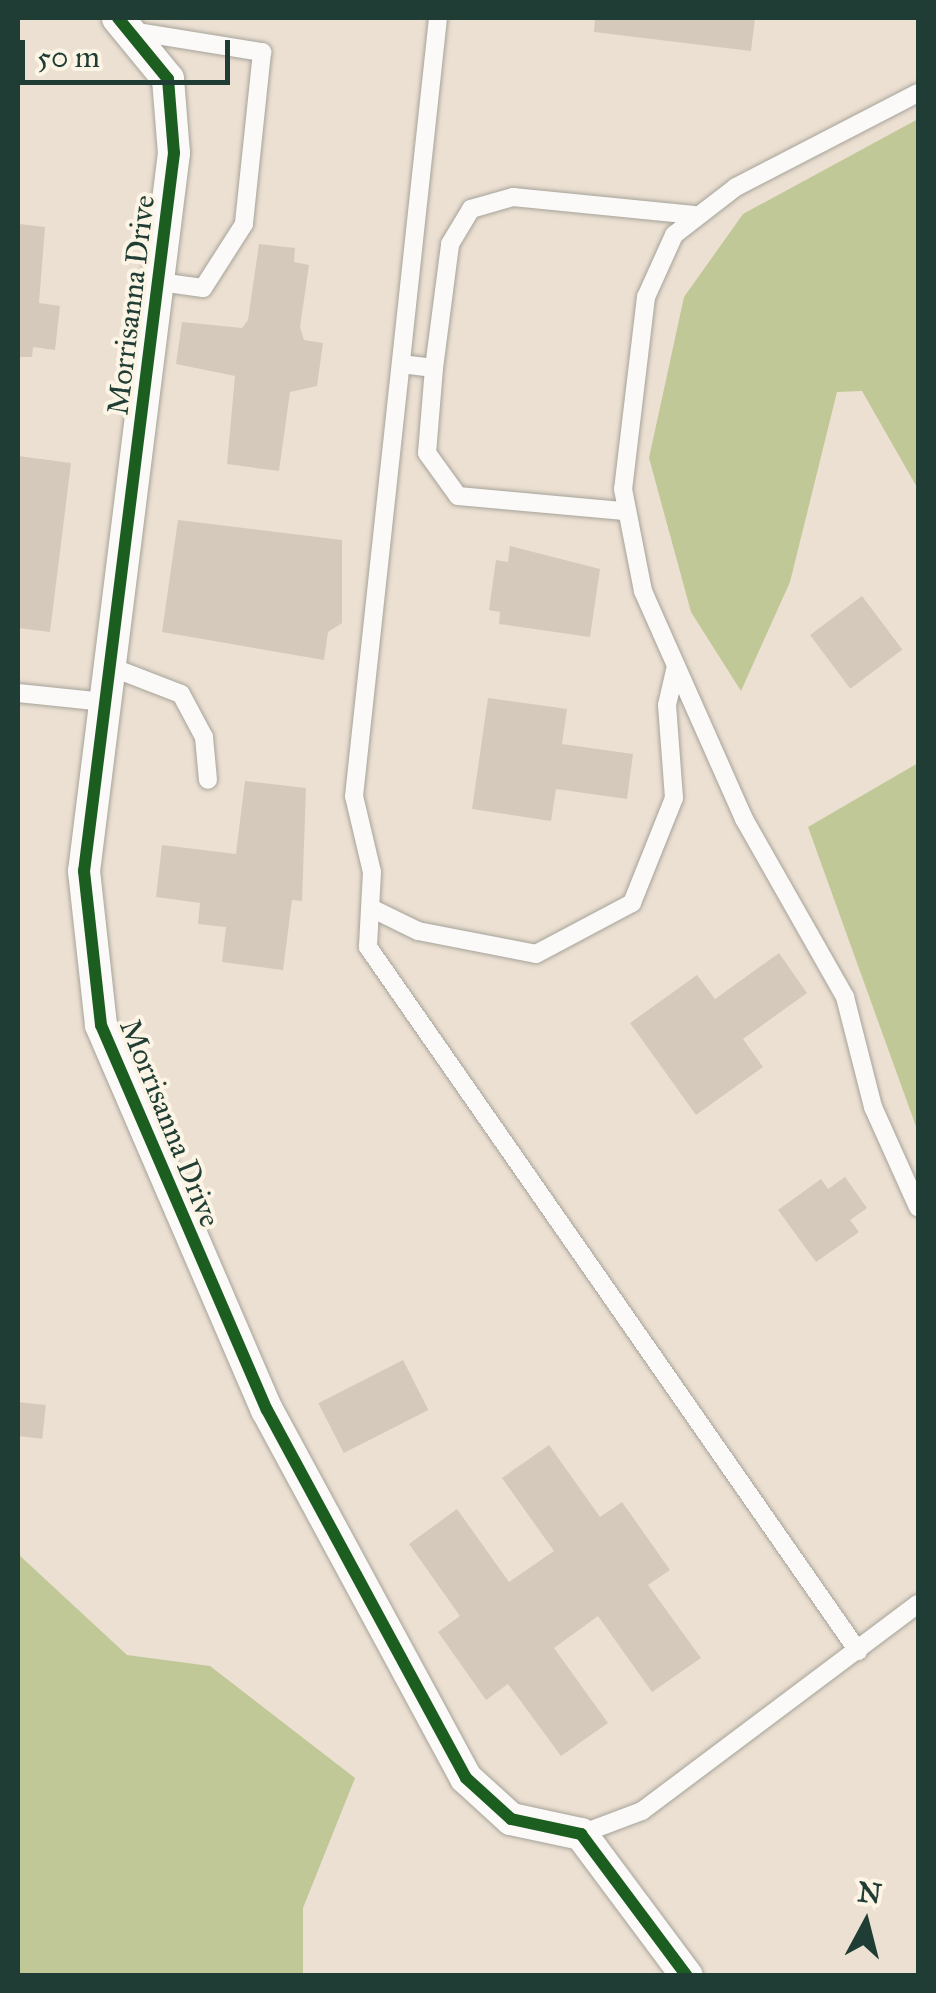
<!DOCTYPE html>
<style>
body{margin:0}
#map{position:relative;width:936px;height:1993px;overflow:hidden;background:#ece0d2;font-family:"IM FELL Great Primer",serif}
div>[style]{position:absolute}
.forest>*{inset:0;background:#c1c897}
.building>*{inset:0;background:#d5c9bb;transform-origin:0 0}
.roads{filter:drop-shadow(0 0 2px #a6a39a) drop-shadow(0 0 2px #a6a39a)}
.lane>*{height:18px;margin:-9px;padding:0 9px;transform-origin:9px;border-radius:9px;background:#fcfaf8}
.street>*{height:32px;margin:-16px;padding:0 16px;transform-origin:16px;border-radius:16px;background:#fcfaf8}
.cycleway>*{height:12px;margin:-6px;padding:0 6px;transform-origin:6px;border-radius:6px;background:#1b5e20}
span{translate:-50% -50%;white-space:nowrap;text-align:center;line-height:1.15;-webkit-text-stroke:8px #fcf5e5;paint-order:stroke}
.street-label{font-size:30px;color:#1f3d34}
.frame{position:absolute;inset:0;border:20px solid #1f3d34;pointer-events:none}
.north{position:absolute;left:816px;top:1873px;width:100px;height:100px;-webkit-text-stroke:8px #fcf5e5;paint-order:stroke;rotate:7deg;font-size:28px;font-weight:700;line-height:40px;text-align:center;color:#1f3d34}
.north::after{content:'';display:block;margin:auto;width:35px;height:45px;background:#1f3d34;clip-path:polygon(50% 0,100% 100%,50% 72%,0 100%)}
.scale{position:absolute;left:20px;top:40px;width:210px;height:45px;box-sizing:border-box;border:5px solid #1f3d34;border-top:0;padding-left:12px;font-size:30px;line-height:35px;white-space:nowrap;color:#1f3d34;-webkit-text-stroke:8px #fcf5e5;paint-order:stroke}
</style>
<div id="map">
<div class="forest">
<div style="clip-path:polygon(918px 119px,918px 489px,862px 391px,837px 392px,790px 582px,741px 691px,691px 612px,649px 458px,684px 297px,743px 214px)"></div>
<div style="clip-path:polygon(918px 763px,918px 1132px,808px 827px)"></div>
<div style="clip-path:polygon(18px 1554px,127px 1655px,210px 1666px,355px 1778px,303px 1908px,303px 1975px,18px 1975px)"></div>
</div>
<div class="building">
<div style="clip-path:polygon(595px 18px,755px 18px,751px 51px,594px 32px)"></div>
<div style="clip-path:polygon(20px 224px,45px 227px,39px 303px,60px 306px,55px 350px,33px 347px,32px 357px,18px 357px)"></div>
<div style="clip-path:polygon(259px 244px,295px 248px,294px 262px,309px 265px,300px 327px,304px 340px,323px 343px,317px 386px,290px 392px,279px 471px,227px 464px,235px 376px,176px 364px,182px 322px,242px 328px,248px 320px)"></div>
<div style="clip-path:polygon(18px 456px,71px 463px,50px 632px,18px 628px)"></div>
<div style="clip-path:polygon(178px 520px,342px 540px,342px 623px,328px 632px,324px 660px,162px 632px)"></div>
<div style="clip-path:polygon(510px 546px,600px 569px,590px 637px,499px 624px,500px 612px,489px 610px,496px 560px,508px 562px)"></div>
<div style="left:862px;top:596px;width:67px;height:65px;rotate:53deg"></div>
<div style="clip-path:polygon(488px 698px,567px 709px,562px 744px,633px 754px,627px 799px,556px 789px,551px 821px,472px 809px)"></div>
<div style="clip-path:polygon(245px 781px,306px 788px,302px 901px,292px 900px,283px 970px,222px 962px,226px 927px,198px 924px,200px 903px,156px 897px,162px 845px,236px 854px)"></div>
<div style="clip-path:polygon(779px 953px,807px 993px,743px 1039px,763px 1067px,696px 1115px,630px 1023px,697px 975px,715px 999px)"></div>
<div style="clip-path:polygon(845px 1177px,867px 1208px,850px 1220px,859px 1232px,816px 1262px,778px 1210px,821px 1179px,828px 1189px)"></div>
<div style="left:403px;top:1360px;width:56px;height:95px;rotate:63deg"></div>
<div style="left:18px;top:1402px;width:28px;height:34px;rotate:6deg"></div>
<div style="clip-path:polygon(549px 1445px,600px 1517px,622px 1502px,670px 1570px,648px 1585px,701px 1658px,652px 1692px,598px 1616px,554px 1648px,608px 1723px,561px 1756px,508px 1684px,486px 1700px,438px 1632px,460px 1616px,409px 1544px,457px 1509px,509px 1582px,554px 1551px,502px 1478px)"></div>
</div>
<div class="roads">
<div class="lane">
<div style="left:438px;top:18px;width:783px;rotate:96.16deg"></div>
<div style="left:354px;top:796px;width:78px;rotate:76.7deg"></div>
<div style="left:372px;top:872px;width:75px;rotate:93.1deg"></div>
<div style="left:368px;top:947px;width:858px;rotate:55.16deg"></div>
<div style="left:138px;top:32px;width:126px;rotate:9.2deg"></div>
<div style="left:262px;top:52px;width:173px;rotate:96deg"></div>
<div style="left:244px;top:224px;width:76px;rotate:122.6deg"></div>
<div style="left:203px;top:288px;width:43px;rotate:-172.1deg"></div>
<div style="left:918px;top:93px;width:205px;rotate:152.7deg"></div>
<div style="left:736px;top:187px;width:78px;rotate:142.3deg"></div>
<div style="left:674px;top:235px;width:68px;rotate:114.3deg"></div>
<div style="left:646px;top:297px;width:193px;rotate:96.8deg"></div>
<div style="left:623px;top:489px;width:104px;rotate:78.9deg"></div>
<div style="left:643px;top:591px;width:249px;rotate:66.1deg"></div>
<div style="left:744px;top:819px;width:205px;rotate:60.4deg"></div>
<div style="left:845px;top:997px;width:114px;rotate:75.7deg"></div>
<div style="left:873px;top:1107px;width:110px;rotate:65.8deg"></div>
<div style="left:401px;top:364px;width:33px;rotate:7deg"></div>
<div style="left:434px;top:368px;width:85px;rotate:94.7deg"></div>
<div style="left:427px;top:453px;width:53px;rotate:54.2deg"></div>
<div style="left:458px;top:496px;width:167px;rotate:5.2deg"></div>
<div style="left:434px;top:368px;width:125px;rotate:-82.6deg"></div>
<div style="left:450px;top:244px;width:41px;rotate:-59deg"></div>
<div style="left:471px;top:209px;width:44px;rotate:-15.9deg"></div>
<div style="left:513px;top:197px;width:182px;rotate:5.7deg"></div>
<div style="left:111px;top:667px;width:75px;rotate:21.1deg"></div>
<div style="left:181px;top:694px;width:49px;rotate:61.9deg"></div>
<div style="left:204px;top:737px;width:43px;rotate:84.7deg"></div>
<div style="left:18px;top:693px;width:87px;rotate:5.9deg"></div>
<div style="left:371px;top:908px;width:52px;rotate:26.1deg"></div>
<div style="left:418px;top:931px;width:120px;rotate:11deg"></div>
<div style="left:536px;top:954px;width:109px;rotate:-28deg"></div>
<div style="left:632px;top:903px;width:113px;rotate:-68.2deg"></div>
<div style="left:674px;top:798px;width:93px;rotate:-94.3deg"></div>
<div style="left:667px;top:705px;width:40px;rotate:-77deg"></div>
<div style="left:581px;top:1834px;width:65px;rotate:-20.7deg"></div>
<div style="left:642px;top:1811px;width:345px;rotate:-36.9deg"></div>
</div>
<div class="street">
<div style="left:118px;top:18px;width:79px;rotate:50.7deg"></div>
<div style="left:168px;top:79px;width:74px;rotate:85.4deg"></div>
<div style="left:174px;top:153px;width:724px;rotate:97.14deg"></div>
<div style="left:84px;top:871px;width:155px;rotate:83.7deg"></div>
<div style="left:101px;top:1025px;width:419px;rotate:66.7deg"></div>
<div style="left:267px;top:1410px;width:418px;rotate:61.6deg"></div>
<div style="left:466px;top:1778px;width:61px;rotate:42.3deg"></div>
<div style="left:511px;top:1819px;width:72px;rotate:12.1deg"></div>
<div style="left:581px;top:1834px;width:177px;rotate:53.3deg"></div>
</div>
</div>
<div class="cycleway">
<div style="left:118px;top:18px;width:79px;rotate:50.7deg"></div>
<div style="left:168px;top:79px;width:74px;rotate:85.4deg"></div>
<div style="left:174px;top:153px;width:724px;rotate:97.14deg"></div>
<div style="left:84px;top:871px;width:155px;rotate:83.7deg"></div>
<div style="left:101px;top:1025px;width:419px;rotate:66.7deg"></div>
<div style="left:267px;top:1410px;width:418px;rotate:61.6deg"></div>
<div style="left:466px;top:1778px;width:61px;rotate:42.3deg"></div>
<div style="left:511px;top:1819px;width:72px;rotate:12.1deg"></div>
<div style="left:581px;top:1834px;width:177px;rotate:53.3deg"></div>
</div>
<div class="street-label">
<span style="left:131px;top:305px;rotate:-83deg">Morrisanna Drive</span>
<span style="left:170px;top:1123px;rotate:68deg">Morrisanna Drive</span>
</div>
<div class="frame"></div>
<div class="north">N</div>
<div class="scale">50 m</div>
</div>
